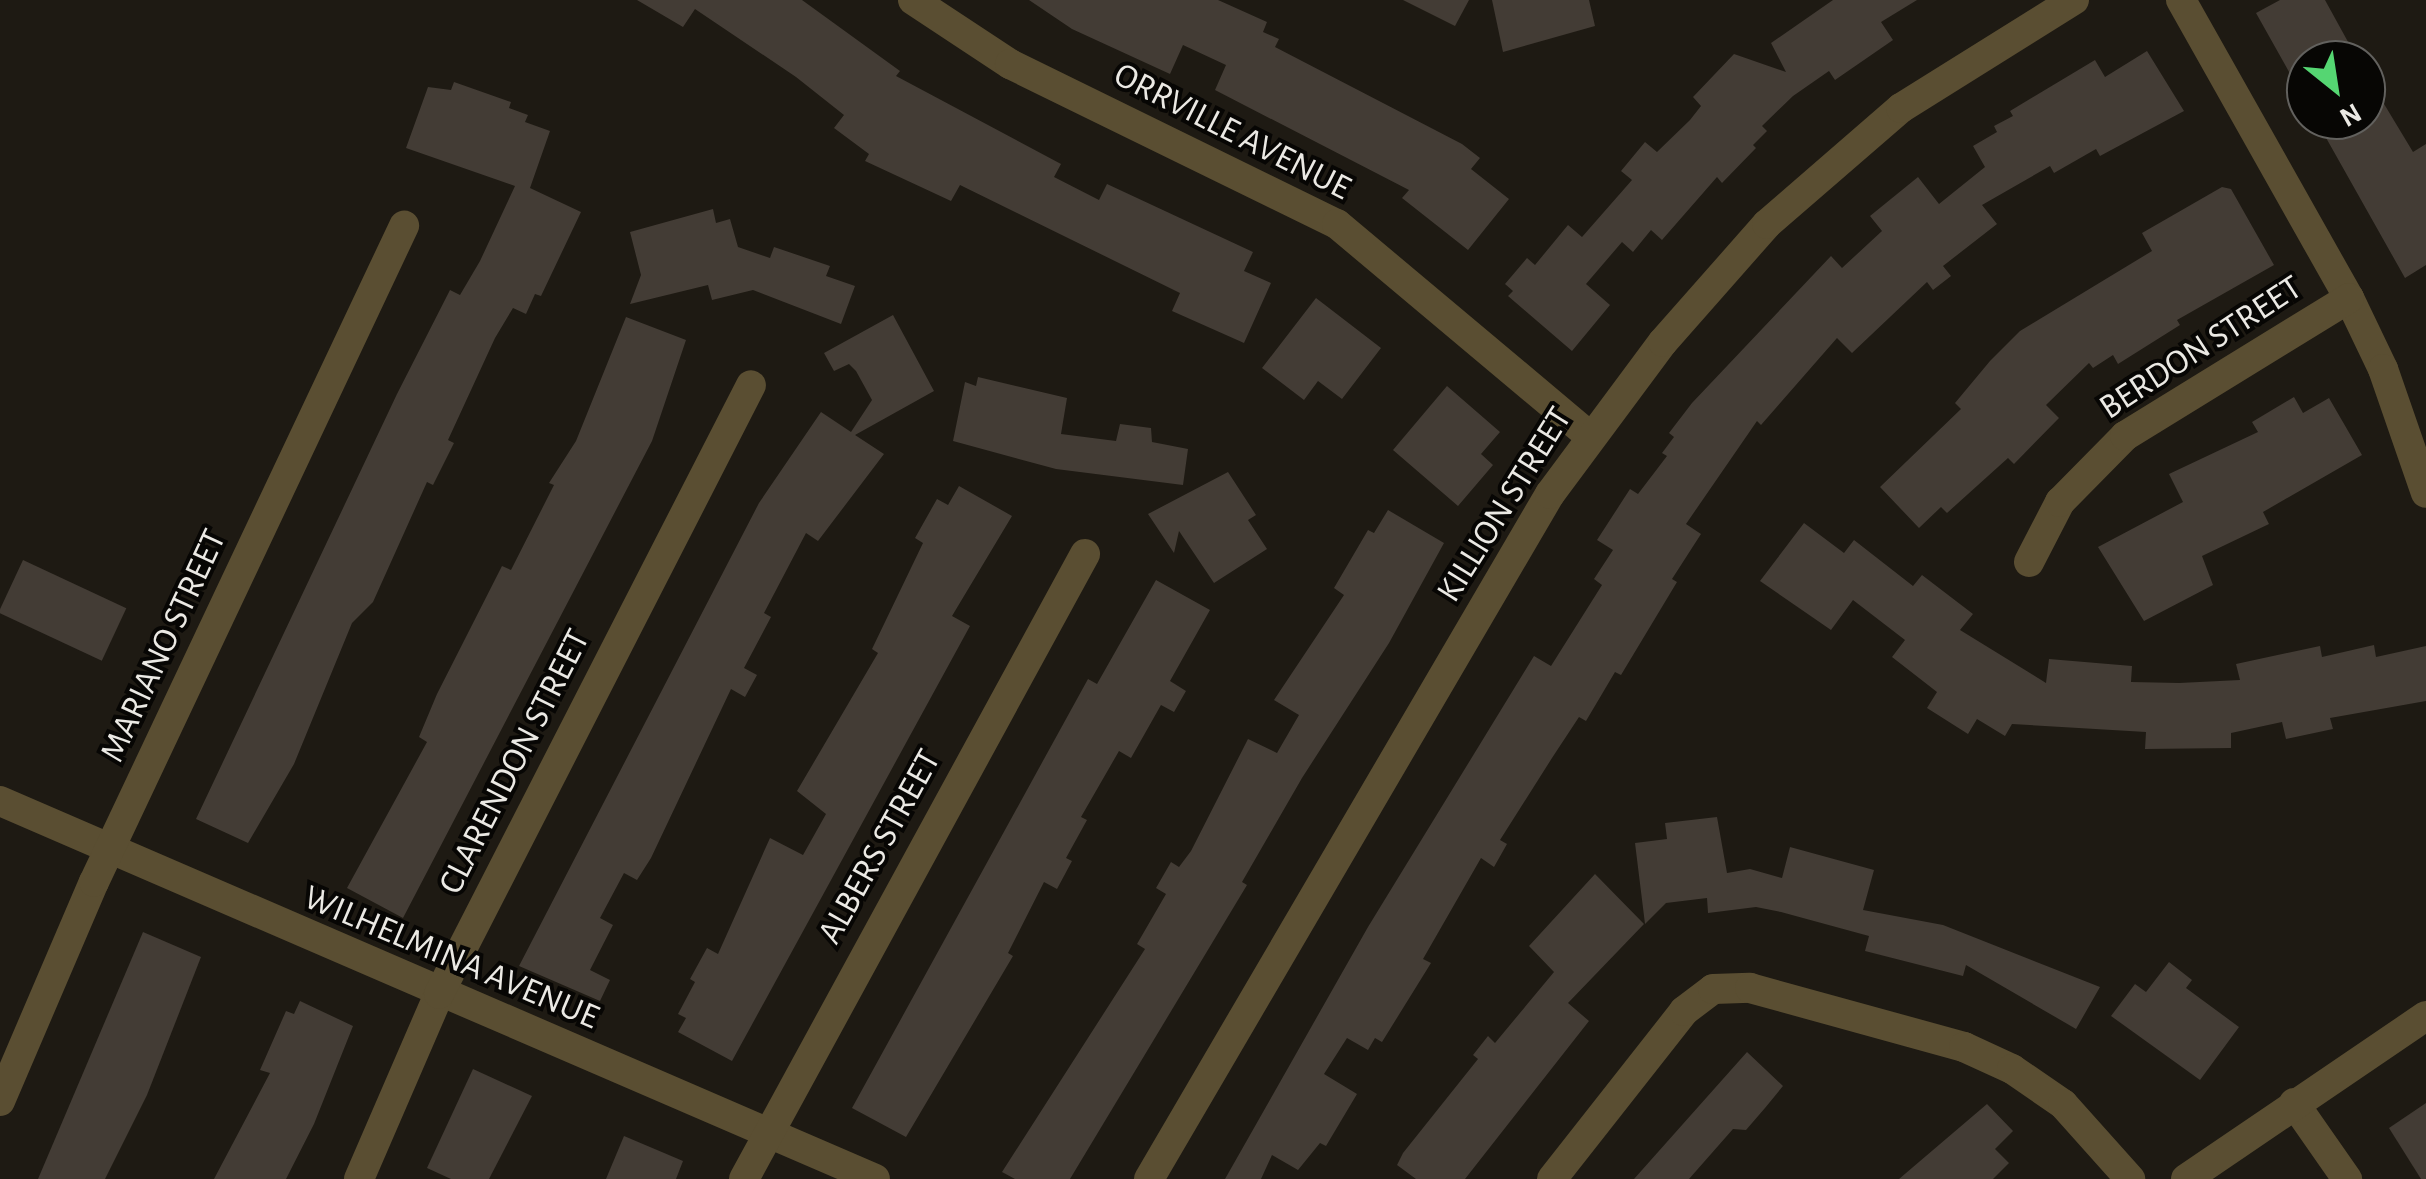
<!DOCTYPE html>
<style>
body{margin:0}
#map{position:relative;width:2426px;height:1179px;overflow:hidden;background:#1e1a13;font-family:"Alegreya Sans",sans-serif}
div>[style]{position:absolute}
.building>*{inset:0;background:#433c35;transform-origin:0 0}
.minor>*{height:30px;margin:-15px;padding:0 15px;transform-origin:15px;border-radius:15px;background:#5a4e32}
span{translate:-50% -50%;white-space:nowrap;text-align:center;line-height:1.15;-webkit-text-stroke:8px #070604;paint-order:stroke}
.street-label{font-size:35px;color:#ebe9e4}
.north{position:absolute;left:2286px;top:40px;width:100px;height:100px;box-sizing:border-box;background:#070604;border:2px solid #62615e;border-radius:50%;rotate:150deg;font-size:28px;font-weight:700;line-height:40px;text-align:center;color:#ebe9e4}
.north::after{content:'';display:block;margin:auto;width:35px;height:45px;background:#55d672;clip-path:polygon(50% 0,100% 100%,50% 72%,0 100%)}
</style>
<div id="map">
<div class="building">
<div style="clip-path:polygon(637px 0,802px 0,900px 71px,896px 76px,1061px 164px,1054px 177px,1099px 200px,1107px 184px,1253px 252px,1244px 271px,1271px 283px,1244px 343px,1172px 311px,1180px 293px,960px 185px,951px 201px,865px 161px,869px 154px,834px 128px,844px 115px,796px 77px,695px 9px,683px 27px)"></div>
<div style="clip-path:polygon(1029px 0,1218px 0,1267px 22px,1263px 32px,1279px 39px,1275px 47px,1462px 144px,1480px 158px,1471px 169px,1509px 199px,1468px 250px,1402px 198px,1409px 190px,1215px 90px,1226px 65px,1183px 45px,1170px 74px,1072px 29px)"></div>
<div style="clip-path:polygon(1403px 0,1469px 0,1455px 26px)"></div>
<div style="clip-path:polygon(1492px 0,1589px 0,1595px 26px,1503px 52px)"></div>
<div style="clip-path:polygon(1833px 0,1917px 0,1881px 22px,1893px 40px,1835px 80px,1829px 71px,1793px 96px,1762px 126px,1767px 131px,1753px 145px,1756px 148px,1722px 183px,1717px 177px,1662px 240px,1651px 230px,1633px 252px,1622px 242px,1586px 284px,1610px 305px,1572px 351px,1508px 296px,1513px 291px,1505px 284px,1527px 258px,1535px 265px,1568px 225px,1582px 237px,1632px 180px,1621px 171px,1645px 142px,1657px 152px,1690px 120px,1701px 106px,1693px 97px,1734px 54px,1786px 72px,1771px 43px)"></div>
<div style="clip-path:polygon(2280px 0,2325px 0,2358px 60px,2306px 60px,2306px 102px,2256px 13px)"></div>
<div style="clip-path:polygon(2147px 51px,2184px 111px,2100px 156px,2096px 149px,2054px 173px,2050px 166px,1982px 205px,1997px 224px,1943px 266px,1951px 276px,1933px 290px,1927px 282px,1852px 353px,1837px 338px,1761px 425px,1757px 421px,1686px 524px,1701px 534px,1672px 579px,1677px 582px,1621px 675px,1615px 672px,1586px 721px,1579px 717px,1552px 758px,1500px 840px,1507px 844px,1494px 867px,1481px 858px,1423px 959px,1431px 963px,1382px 1042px,1375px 1038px,1368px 1050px,1347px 1038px,1324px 1074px,1357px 1094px,1326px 1146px,1320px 1143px,1298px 1170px,1272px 1155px,1261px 1179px,1225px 1179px,1368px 927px,1534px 656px,1551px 666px,1602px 585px,1594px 579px,1613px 550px,1597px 540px,1630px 489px,1638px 494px,1667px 456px,1662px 453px,1674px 437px,1669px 433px,1692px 403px,1831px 256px,1842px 268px,1882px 231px,1870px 216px,1918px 177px,1939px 204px,1985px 167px,1973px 146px,1997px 132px,1994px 126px,2013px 116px,2010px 111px,2095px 60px,2105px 77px)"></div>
<div style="clip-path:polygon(2366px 74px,2413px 152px,2426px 144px,2426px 265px,2405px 278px,2316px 120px,2366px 120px)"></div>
<div style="clip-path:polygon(454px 82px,511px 102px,509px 108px,528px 115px,525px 122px,550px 131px,530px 188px,581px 212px,541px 296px,535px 294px,526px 314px,513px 308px,495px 338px,448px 440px,454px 443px,433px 485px,427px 482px,373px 602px,352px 623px,294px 764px,248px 843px,196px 819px,397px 394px,450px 290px,460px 295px,480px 261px,515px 186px,406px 148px,428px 87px,451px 90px)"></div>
<div style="clip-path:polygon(2222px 187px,2231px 189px,2274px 265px,2177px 320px,2180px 325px,2118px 364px,2113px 355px,2093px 368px,2089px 363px,2046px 405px,2059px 418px,2014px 464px,2008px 458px,1947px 513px,1941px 507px,1919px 528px,1880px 487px,1961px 409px,1955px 403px,1990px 361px,2020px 331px,2152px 251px,2142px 233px)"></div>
<div style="clip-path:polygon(713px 209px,716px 223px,730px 219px,738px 247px,770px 258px,774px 247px,830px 266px,826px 276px,855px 286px,841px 324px,753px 290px,712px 300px,708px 285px,630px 304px,641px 275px,630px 232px)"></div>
<div style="clip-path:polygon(1316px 298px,1381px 348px,1342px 399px,1318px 381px,1304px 400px,1262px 368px)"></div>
<div style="clip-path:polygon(893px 315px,934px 391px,855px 435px,884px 454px,818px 541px,806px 533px,764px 613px,771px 617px,744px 668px,757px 675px,745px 697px,731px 689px,651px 858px,637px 880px,624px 873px,600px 918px,613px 925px,590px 970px,610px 980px,600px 1001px,519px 966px,759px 503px,821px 412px,851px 432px,872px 400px,856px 371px,849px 364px,834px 371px,824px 353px)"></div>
<div style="clip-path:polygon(626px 317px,686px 340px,652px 441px,403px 918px,347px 888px,427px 742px,419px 737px,437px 694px,502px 566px,511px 570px,554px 485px,549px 483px,576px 441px)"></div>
<div style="clip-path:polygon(978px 377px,1067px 398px,1061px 434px,1116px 441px,1120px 424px,1151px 428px,1152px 442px,1188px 449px,1183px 485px,1056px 469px,953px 441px,965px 382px,976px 386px)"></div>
<div style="clip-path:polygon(1447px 386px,1500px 432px,1481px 454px,1493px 465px,1458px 506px,1393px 450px)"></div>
<div style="clip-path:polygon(2294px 397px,2303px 413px,2329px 398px,2362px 455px,2263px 512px,2269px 524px,2202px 556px,2213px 585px,2144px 621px,2098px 547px,2183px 502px,2169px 474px,2258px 432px,2252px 422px)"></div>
<div style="clip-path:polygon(1228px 472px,1256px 515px,1248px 520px,1267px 549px,1214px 583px,1179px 531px,1174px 553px,1148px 514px)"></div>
<div style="clip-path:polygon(959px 486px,1012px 516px,952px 616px,970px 626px,732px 1061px,678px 1032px,686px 1018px,678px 1014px,695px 982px,690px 979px,707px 948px,718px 954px,770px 838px,803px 855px,826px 814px,797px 791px,878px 653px,872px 649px,923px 543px,915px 538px,937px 499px,948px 505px)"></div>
<div style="clip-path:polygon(1388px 510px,1444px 543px,1389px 643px,1302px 778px,1242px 882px,1247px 885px,1070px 1179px,1015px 1179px,1002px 1172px,1145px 949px,1137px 944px,1166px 894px,1156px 888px,1171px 862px,1179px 867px,1191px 851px,1248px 739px,1277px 753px,1299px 715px,1274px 700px,1344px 595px,1334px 588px,1368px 530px,1374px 533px)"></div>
<div style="clip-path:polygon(1804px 523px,1844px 553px,1854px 540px,1913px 586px,1922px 575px,1973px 614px,1960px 630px,2046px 683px,2049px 659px,2132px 666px,2131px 682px,2179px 683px,2240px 680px,2236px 664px,2320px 646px,2322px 657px,2374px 645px,2376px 657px,2426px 646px,2426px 701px,2330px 718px,2333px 729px,2286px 739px,2282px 722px,2231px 733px,2231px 748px,2145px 749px,2146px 732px,2012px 724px,2005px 736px,1977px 719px,1968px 734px,1927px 708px,1937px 692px,1892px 657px,1905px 640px,1853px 600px,1831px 630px,1760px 581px)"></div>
<div style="left:23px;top:560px;width:114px;height:58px;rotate:25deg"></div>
<div style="clip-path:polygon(1156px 580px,1210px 610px,1170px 681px,1186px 691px,1174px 712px,1161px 705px,1131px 758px,1119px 751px,1081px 817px,1087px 820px,1066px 858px,1072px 861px,1057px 889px,1044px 882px,1008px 953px,1013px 956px,906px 1137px,852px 1108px,1088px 679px,1097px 684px)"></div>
<div style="clip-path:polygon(1717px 817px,1727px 873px,1750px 869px,1782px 878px,1790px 847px,1874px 870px,1863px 910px,1943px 925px,2100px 987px,2076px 1029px,1966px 965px,1963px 976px,1865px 951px,1869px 936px,1781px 912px,1756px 907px,1708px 913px,1707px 898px,1666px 903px,1645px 924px,1635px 843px,1667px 839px,1665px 823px)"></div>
<div style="clip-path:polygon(1595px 874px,1644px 924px,1568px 1003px,1589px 1021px,1465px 1179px,1416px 1179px,1397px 1165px,1403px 1153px,1478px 1059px,1473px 1055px,1488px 1036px,1495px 1043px,1554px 972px,1529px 946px)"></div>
<div style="clip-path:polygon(143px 932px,201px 957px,147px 1095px,105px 1179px,38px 1179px)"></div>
<div style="clip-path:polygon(2169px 962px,2192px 980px,2186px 988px,2239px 1027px,2200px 1080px,2111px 1016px,2135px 984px,2146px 992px)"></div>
<div style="clip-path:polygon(300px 1001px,353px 1026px,314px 1124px,286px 1179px,214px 1179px,270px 1073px,260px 1070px,286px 1011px,294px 1014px)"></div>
<div style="clip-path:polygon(1747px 1052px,1783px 1086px,1765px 1108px,1746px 1130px,1733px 1129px,1689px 1179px,1634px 1179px)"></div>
<div style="clip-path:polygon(473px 1069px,532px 1096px,489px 1179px,451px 1179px,427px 1168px)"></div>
<div style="clip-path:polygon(2426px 1103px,2426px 1179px,2421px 1179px,2389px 1128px)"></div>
<div style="clip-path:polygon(1987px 1104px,2013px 1131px,1995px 1149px,2009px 1163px,1993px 1179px,1899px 1179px)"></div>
<div style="clip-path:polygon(624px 1136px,683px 1161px,676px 1179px,606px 1179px)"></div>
</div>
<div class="minor">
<div style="left:913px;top:0;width:116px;rotate:33.4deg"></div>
<div style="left:1010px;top:64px;width:364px;rotate:26.1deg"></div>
<div style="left:1337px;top:224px;width:330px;rotate:40deg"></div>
<div style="left:2181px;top:0;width:342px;rotate:60.6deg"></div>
<div style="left:2349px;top:298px;width:79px;rotate:64.4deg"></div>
<div style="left:2383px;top:369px;width:131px;rotate:70.9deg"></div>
<div style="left:2029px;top:562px;width:68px;rotate:-62.7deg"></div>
<div style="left:2060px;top:502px;width:93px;rotate:-45.4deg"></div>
<div style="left:2125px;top:436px;width:263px;rotate:-31.6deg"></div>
<div style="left:0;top:801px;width:953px;rotate:23.36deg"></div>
<div style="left:0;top:1101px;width:238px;rotate:-66.8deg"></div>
<div style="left:94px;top:882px;width:726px;rotate:-64.71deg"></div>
<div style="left:2294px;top:1103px;width:93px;rotate:55.1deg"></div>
<div style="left:359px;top:1179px;width:202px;rotate:-66.6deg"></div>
<div style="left:439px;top:994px;width:684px;rotate:-62.87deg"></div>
<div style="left:744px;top:1179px;width:712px;rotate:-61.38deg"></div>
<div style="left:1149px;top:1179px;width:794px;rotate:-59.66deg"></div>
<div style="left:1550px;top:494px;width:189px;rotate:-53.4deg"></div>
<div style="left:1663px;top:342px;width:157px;rotate:-48.6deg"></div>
<div style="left:1767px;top:224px;width:177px;rotate:-40.9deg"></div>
<div style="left:1901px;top:108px;width:204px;rotate:-32deg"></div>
<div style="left:1552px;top:1179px;width:214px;rotate:-51.8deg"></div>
<div style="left:1684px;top:1011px;width:36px;rotate:-37deg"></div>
<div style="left:1713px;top:989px;width:37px;rotate:-2deg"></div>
<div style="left:1750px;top:988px;width:222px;rotate:15.4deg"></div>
<div style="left:1964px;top:1047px;width:53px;rotate:24.6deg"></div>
<div style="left:2012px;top:1069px;width:62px;rotate:34.5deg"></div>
<div style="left:2063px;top:1104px;width:101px;rotate:48.2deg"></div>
<div style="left:2186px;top:1179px;width:290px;rotate:-34.2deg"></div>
</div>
<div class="street-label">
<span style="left:1232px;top:132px;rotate:27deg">ORRVILLE AVENUE</span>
<span style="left:2201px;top:348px;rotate:-33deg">BERDON STREET</span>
<span style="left:1505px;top:505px;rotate:-58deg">KILLION STREET</span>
<span style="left:164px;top:646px;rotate:-65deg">MARIANO STREET</span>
<span style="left:515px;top:762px;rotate:-63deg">CLARENDON STREET</span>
<span style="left:880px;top:847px;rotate:-61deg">ALBERS STREET</span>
<span style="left:451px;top:958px;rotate:23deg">WILHELMINA AVENUE</span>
</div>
<div class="north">N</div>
</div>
